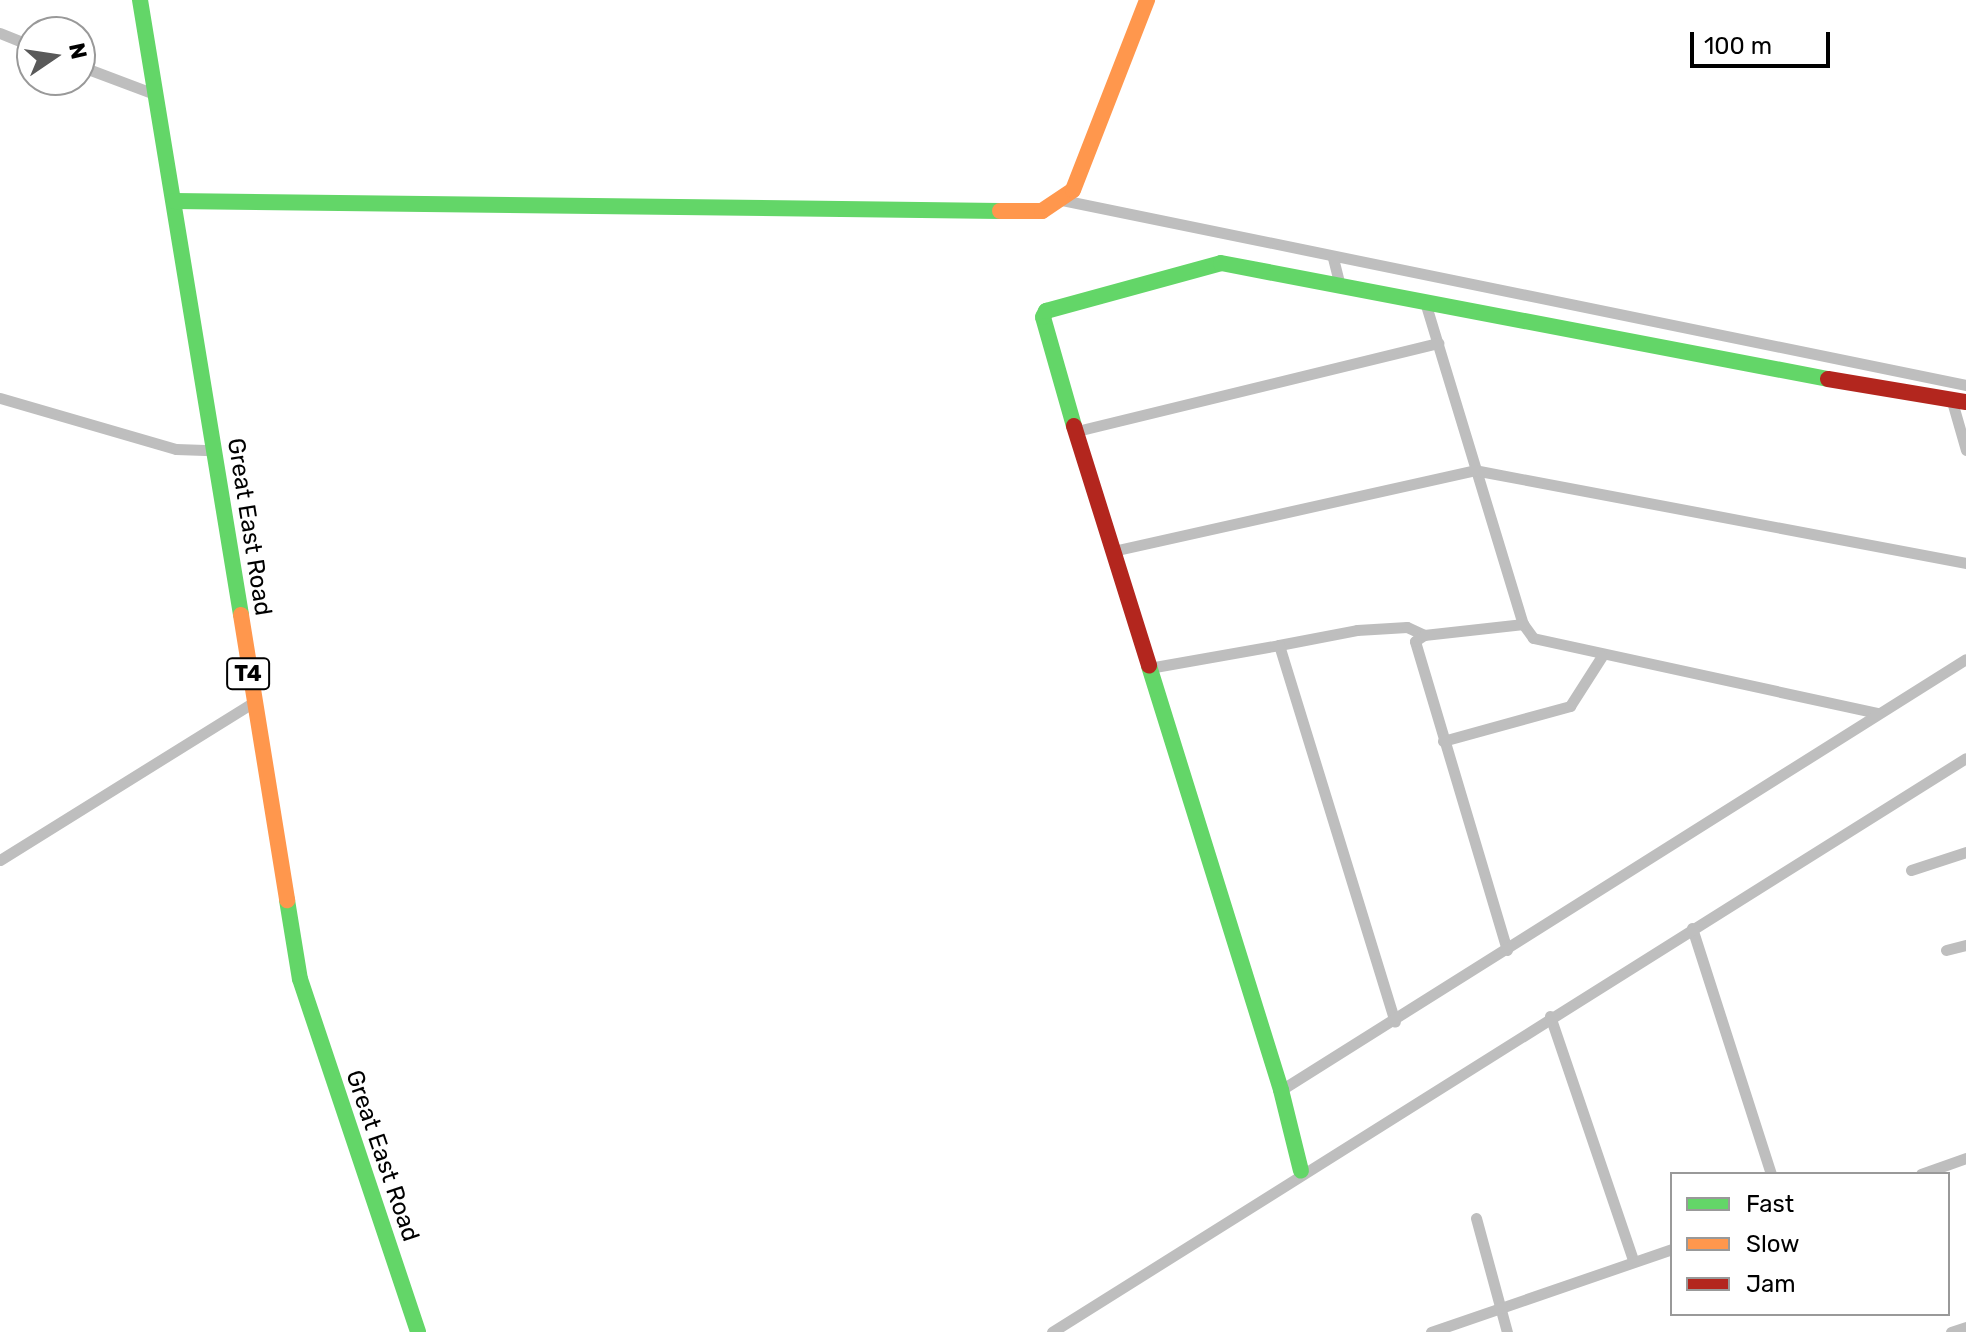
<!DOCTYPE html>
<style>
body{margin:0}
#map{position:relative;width:1966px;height:1332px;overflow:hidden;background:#fff;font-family:Rubik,sans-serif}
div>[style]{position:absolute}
.street>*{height:11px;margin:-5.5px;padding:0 5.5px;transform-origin:5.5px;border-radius:5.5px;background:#bebebe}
.fast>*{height:16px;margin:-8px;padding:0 8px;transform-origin:8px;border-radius:8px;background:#63d668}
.slow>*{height:16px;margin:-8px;padding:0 8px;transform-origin:8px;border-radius:8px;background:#ff974d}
.jam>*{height:16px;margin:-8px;padding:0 8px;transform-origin:8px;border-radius:8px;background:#b3261e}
span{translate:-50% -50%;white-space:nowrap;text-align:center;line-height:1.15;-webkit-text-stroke:6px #fff;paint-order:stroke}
.shield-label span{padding:2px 6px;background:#fff;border:2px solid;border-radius:6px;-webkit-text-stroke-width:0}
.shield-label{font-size:22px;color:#000;font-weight:700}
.street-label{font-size:24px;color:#000}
.legend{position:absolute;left:1670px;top:1172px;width:280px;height:144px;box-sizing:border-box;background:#fff;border:2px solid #999;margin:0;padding:10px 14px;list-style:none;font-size:24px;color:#000}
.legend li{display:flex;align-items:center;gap:16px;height:40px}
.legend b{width:40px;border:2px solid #999}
.north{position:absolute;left:16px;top:16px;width:80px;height:80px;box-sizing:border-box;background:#fff;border:2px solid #999;border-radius:50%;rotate:77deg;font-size:22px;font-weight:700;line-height:32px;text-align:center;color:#000}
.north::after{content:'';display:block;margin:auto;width:28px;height:36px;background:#595959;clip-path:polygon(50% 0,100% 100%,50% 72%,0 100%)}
.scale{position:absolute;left:1690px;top:32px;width:140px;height:36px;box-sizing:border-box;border:4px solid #000;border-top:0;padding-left:10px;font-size:24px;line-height:28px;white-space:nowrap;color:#000;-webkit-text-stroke:6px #fff;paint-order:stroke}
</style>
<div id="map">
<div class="street">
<div style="left:0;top:33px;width:35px;rotate:22deg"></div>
<div style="left:80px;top:66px;width:82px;rotate:20.6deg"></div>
<div style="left:1062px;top:200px;width:923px;rotate:11.57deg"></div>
<div style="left:1333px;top:258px;width:29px;rotate:76deg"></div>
<div style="left:1425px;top:302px;width:337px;rotate:73.1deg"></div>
<div style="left:1523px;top:624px;width:17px;rotate:54deg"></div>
<div style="left:1533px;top:638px;width:353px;rotate:12.3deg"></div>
<div style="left:0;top:398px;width:183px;rotate:16.2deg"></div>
<div style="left:176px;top:449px;width:36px;rotate:2deg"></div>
<div style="left:1951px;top:398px;width:54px;rotate:73.9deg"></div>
<div style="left:1077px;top:431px;width:372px;rotate:-13.7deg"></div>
<div style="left:1113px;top:551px;width:370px;rotate:-12.6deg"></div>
<div style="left:1474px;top:470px;width:501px;rotate:10.7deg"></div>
<div style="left:1279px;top:645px;width:79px;rotate:-10.9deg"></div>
<div style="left:1357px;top:630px;width:50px;rotate:-3.4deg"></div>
<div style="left:1407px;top:627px;width:19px;rotate:25deg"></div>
<div style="left:1149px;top:668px;width:132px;rotate:-10deg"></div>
<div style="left:1279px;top:645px;width:394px;rotate:72.9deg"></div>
<div style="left:1443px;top:741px;width:132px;rotate:-15.4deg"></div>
<div style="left:1570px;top:706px;width:59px;rotate:-57.4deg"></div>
<div style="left:0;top:860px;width:297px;rotate:-31.9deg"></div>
<div style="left:1911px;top:870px;width:58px;rotate:-18.1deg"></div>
<div style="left:1692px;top:928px;width:258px;rotate:72.2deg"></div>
<div style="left:1507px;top:950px;width:322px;rotate:-106.6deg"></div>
<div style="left:1415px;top:641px;width:11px;rotate:-34deg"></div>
<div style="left:1424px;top:635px;width:100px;rotate:-6.3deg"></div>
<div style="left:1946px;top:950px;width:21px;rotate:-14deg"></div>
<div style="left:1550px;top:1016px;width:258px;rotate:71.2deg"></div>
<div style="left:1281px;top:1090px;width:809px;rotate:-32.18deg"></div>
<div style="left:1921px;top:1174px;width:48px;rotate:-19.6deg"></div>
<div style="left:1476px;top:1218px;width:118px;rotate:74.8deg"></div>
<div style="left:1052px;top:1332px;width:1079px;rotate:-32.13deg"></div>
<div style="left:1431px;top:1332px;width:255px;rotate:-19deg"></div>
<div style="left:1951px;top:1332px;width:16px;rotate:-18deg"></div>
</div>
<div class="fast">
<div style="left:140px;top:0;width:623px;rotate:80.67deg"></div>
<div style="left:174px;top:201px;width:826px;rotate:0.69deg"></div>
<div style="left:1074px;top:426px;width:113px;rotate:-105.9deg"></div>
<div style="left:1043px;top:317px;width:7px;rotate:-63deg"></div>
<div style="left:1046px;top:311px;width:181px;rotate:-15.3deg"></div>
<div style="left:1221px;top:263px;width:618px;rotate:10.82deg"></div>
<div style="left:1149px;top:666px;width:444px;rotate:72.7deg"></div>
<div style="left:1281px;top:1090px;width:83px;rotate:76.1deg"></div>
<div style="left:287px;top:900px;width:80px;rotate:80.7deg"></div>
<div style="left:300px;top:979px;width:372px;rotate:71.5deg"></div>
</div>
<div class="slow">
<div style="left:1000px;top:211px;width:42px"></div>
<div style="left:1042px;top:211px;width:37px;rotate:-34deg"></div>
<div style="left:1073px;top:190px;width:204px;rotate:-68.7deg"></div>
<div style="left:241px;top:615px;width:289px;rotate:80.8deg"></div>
</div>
<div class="jam">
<div style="left:1828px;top:379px;width:140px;rotate:9.5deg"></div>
<div style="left:1074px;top:426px;width:251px;rotate:72.6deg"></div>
</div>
<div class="shield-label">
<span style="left:248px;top:674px">T4</span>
</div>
<div class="street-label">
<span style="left:249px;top:527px;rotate:81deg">Great East Road</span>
<span style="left:382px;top:1156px;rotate:71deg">Great East Road</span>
</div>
<ul class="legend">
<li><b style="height:10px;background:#63d668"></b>Fast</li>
<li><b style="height:10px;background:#ff974d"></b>Slow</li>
<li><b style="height:10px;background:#b3261e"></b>Jam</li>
</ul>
<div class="north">N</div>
<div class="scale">100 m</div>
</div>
